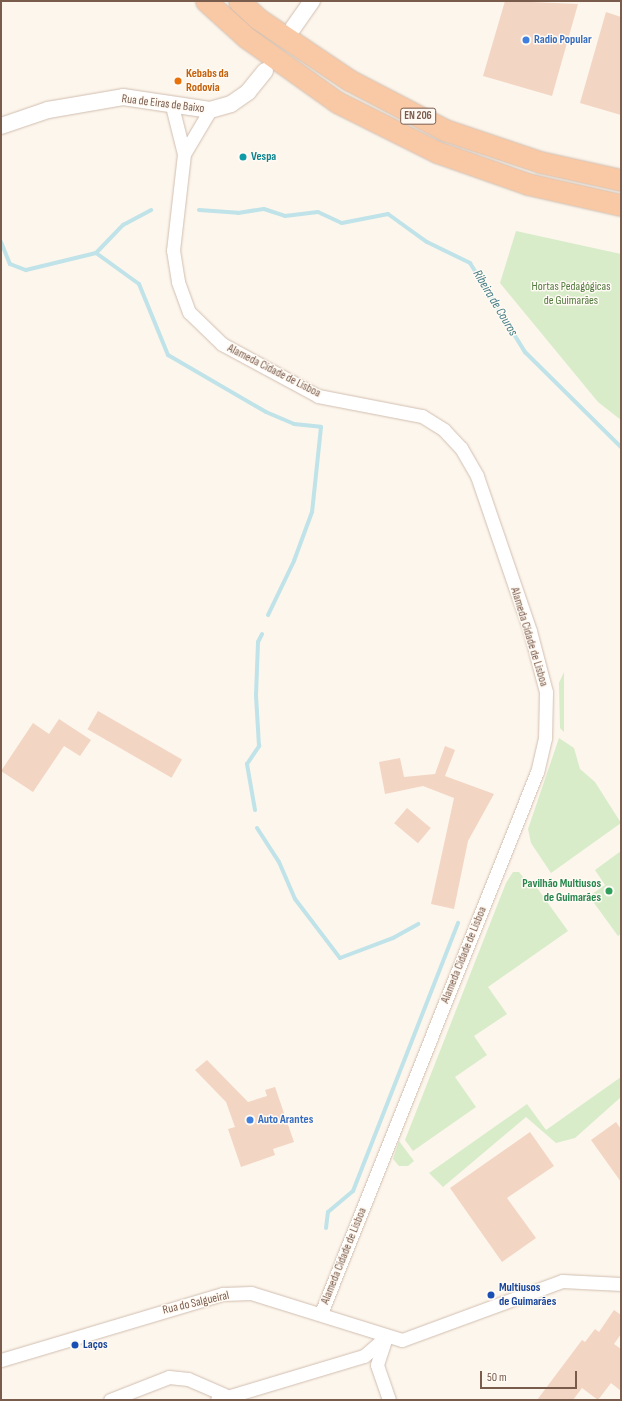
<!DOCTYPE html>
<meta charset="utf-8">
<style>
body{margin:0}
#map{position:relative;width:622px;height:1401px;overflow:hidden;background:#fdf6ec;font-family:"Sofia Sans Condensed",sans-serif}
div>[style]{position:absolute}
.green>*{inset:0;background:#d8ecc9}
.stream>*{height:4px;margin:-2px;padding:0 2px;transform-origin:2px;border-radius:2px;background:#bfe3e8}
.building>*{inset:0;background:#f3d5c3;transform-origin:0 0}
.roads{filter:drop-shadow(0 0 1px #d1beb0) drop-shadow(0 0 1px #d1beb0)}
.minor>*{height:13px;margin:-6.5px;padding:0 6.5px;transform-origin:6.5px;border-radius:6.5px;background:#fff}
.tertiary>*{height:16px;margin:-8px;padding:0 8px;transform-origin:8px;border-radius:8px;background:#fff}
.trunk>*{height:21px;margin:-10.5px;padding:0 10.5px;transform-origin:10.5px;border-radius:10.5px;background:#f9c8a4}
.dots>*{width:11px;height:11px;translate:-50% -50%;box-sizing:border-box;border:2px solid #fffaf3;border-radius:50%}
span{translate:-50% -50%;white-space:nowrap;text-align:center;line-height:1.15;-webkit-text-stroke:3px #fffaf3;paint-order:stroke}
.shield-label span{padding:1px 3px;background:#fffaf3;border:1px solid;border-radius:3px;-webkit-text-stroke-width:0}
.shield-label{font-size:11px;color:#7a5c4d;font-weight:700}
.shop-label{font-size:12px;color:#366cbe;font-weight:700}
.left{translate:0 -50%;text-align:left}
.food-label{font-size:12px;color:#c56008;font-weight:700}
.street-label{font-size:12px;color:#7a5c4d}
.culture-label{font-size:12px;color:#0d838f;font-weight:700}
.park-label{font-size:12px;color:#537a41}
.leisure-label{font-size:12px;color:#27864d;font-weight:700}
.right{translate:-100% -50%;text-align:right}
.transit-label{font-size:12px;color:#164399;font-weight:700}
.water-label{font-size:13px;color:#437c86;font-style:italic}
.frame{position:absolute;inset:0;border:2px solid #7a5c4d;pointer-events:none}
.scale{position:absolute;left:480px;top:1371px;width:97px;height:18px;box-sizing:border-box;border:2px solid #7a5c4d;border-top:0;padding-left:5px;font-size:12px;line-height:14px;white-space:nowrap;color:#7a5c4d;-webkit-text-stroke:3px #fffaf3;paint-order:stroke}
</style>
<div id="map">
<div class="green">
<div style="clip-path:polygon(516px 231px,621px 254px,621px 420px,598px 402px,500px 283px)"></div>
<div style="clip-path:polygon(564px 672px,564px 732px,560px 728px,559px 683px)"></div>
<div style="clip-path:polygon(559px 738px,574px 748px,580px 769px,595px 782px,621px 823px,551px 873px,531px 843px,528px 829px)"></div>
<div style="clip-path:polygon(621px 851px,621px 934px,618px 936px,589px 896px,605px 885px,595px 870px)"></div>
<div style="clip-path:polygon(513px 872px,519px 872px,532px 888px,535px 885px,568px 931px,488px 987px,507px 1014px,474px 1036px,487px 1055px,455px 1077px,476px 1107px,413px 1151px,405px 1140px,506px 883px)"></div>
<div style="clip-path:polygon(621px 1077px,621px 1097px,575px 1138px,556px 1143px,526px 1117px,443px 1187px,429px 1173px,527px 1104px,546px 1130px)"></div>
<div style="clip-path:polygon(399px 1141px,414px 1161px,408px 1166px,399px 1166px,393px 1159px)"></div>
</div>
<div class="stream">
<div style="left:199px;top:210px;width:39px;rotate:4deg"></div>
<div style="left:238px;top:213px;width:26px;rotate:-9deg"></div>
<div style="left:264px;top:209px;width:22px;rotate:18deg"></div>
<div style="left:285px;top:216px;width:33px;rotate:-7deg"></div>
<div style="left:318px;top:212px;width:26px;rotate:25deg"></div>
<div style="left:342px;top:223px;width:47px;rotate:-11.1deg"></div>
<div style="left:388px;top:214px;width:48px;rotate:35.7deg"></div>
<div style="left:427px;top:242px;width:48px;rotate:26deg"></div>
<div style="left:470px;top:263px;width:105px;rotate:58.3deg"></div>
<div style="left:525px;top:352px;width:135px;rotate:44.7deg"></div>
<div style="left:1px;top:242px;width:24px;rotate:68deg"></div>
<div style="left:10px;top:264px;width:17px;rotate:21deg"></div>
<div style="left:26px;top:270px;width:72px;rotate:-13.7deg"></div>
<div style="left:96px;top:253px;width:39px;rotate:-46deg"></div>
<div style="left:123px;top:225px;width:32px;rotate:-28deg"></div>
<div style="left:96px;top:253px;width:53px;rotate:35.8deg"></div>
<div style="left:139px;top:284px;width:77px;rotate:67.8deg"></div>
<div style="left:168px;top:355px;width:113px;rotate:30.2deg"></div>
<div style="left:266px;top:412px;width:30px;rotate:23deg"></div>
<div style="left:294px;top:424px;width:27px;rotate:6deg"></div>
<div style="left:321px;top:427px;width:85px;rotate:96deg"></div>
<div style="left:312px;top:512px;width:52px;rotate:110.2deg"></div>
<div style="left:294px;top:561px;width:60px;rotate:115.7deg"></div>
<div style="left:255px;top:810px;width:47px;rotate:-99.9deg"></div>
<div style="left:247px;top:764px;width:22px;rotate:-56deg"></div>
<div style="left:259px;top:746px;width:51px;rotate:-93.4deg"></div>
<div style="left:256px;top:695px;width:53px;rotate:-87.8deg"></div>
<div style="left:258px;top:642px;width:9px;rotate:-63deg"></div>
<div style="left:257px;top:828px;width:40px;rotate:57.1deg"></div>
<div style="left:279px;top:862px;width:40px;rotate:66.6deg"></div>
<div style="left:295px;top:899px;width:74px;rotate:52.7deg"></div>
<div style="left:340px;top:958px;width:57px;rotate:-20.7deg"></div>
<div style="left:393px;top:938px;width:29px;rotate:-29deg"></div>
<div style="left:326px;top:1228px;width:16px;rotate:-83deg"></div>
<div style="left:328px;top:1212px;width:33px;rotate:-40deg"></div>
<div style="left:353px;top:1191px;width:288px;rotate:-68.6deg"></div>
</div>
<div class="building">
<div style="clip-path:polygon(505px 1px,578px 4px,552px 96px,483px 76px)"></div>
<div style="clip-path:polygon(606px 12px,621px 17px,621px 115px,580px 103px)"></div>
<div style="left:98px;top:711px;width:97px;height:21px;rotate:30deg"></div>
<div style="clip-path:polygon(59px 719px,91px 740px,80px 756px,64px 746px,33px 792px,1px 771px,33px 723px,49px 734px)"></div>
<div style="clip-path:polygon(445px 746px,455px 750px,445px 776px,494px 794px,468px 841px,454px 909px,431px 904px,454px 798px,423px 786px,385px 794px,379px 762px,400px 758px,404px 777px,435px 774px)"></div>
<div style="left:407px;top:808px;width:31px;height:20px;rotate:40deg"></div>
<div style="clip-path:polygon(207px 1060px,248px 1102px,267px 1096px,265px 1090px,275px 1087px,294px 1142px,273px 1149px,275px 1155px,241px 1167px,228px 1129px,235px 1127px,226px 1102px,195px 1070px)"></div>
<div style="clip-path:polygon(616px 1122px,621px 1129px,621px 1182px,591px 1140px)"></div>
<div style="clip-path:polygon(530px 1132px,554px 1166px,507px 1198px,536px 1238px,502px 1262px,450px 1188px)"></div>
<div style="clip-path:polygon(614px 1310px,621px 1315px,621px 1334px,614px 1344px,621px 1349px,621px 1391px,611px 1383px,598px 1400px,582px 1388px,573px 1400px,537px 1400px,582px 1340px,585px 1342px,595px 1329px,599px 1332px)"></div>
</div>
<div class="roads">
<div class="minor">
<div style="left:172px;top:106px;width:49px;rotate:76deg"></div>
<div style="left:184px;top:154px;width:97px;rotate:96.5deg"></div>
<div style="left:173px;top:250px;width:32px;rotate:81deg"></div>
<div style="left:178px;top:282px;width:32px;rotate:70deg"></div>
<div style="left:189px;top:312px;width:46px;rotate:44.1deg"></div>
<div style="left:222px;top:344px;width:109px;rotate:28.4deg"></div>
<div style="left:318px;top:396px;width:106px;rotate:10.9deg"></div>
<div style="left:422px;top:416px;width:26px;rotate:32deg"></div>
<div style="left:444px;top:430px;width:25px;rotate:47deg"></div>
<div style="left:461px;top:448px;width:32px;rotate:60deg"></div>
<div style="left:477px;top:476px;width:164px;rotate:71.1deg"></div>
<div style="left:530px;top:631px;width:63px;rotate:75.3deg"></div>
<div style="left:546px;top:692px;width:46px;rotate:91.2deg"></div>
<div style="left:545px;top:738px;width:35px;rotate:103deg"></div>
<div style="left:537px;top:772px;width:583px;rotate:111.76deg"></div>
<div style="left:184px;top:154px;width:51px;rotate:-59.4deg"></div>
<div style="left:1px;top:1360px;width:232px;rotate:-16.6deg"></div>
<div style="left:223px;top:1294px;width:28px;rotate:-2deg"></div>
<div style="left:251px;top:1293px;width:158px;rotate:17.3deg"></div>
<div style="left:402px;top:1340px;width:171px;rotate:-20.2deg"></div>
<div style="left:562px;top:1281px;width:59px;rotate:2.9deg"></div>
<div style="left:110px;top:1400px;width:63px;rotate:-21.3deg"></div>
<div style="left:169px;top:1377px;width:19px;rotate:6deg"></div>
<div style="left:188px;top:1379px;width:40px;rotate:23.4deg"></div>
<div style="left:217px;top:1400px;width:153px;rotate:-16.7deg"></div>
<div style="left:364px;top:1356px;width:29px;rotate:-41deg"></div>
<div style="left:386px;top:1337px;width:29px;rotate:108deg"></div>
<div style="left:377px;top:1365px;width:37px;rotate:71deg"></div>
</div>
<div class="tertiary">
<div style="left:293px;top:28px;width:33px;rotate:-55deg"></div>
<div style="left:1px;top:126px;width:50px;rotate:-18.8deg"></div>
<div style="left:48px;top:110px;width:76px;rotate:-9.8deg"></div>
<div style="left:123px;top:97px;width:88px;rotate:8.5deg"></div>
<div style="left:210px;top:110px;width:22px;rotate:-16deg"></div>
<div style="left:231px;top:104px;width:21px;rotate:-35deg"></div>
<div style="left:248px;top:92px;width:27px;rotate:-51deg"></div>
</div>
<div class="trunk">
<div style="left:206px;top:1px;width:55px;rotate:42.1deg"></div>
<div style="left:247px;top:38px;width:110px;rotate:35.4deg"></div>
<div style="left:337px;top:102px;width:112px;rotate:26.6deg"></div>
<div style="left:437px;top:152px;width:96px;rotate:19.4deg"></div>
<div style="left:528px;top:184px;width:95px;rotate:12.7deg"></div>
<div style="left:239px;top:1px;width:25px;rotate:43deg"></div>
<div style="left:257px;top:18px;width:111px;rotate:34deg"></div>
<div style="left:349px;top:80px;width:108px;rotate:27.5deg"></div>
<div style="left:445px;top:130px;width:100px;rotate:18.6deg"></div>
<div style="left:540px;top:162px;width:83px;rotate:12.5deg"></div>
</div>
</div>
<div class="dots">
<div style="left:526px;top:40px;background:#3f7fe0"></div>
<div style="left:178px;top:81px;background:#e8710a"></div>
<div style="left:243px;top:157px;background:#0f9aa8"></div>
<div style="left:609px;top:891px;background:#2e9e5b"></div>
<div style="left:250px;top:1120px;background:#3f7fe0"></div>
<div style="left:491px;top:1295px;background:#1a4fb4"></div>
<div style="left:75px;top:1345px;background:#1a4fb4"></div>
</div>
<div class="shield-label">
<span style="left:418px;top:116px">EN 206</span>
</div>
<div class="shop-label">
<span class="left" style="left:534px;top:40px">Radio Popular</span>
<span class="left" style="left:258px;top:1120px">Auto Arantes</span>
</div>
<div class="food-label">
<span class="left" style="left:186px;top:81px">Kebabs da<br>Rodovia</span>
</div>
<div class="street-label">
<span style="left:163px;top:104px;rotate:7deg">Rua de Eiras de Baixo</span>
<span style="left:274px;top:371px;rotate:27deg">Alameda Cidade de Lisboa</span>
<span style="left:529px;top:637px;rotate:73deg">Alameda Cidade de Lisboa</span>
<span style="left:464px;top:955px;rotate:-68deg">Alameda Cidade de Lisboa</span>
<span style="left:344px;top:1256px;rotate:-68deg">Alameda Cidade de Lisboa</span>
<span style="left:196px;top:1303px;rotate:-13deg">Rua do Salgueiral</span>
</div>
<div class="culture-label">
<span class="left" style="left:251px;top:157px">Vespa</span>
</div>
<div class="park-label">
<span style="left:571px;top:294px">Hortas Pedagógicas<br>de Guimarães</span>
</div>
<div class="leisure-label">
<span class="right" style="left:601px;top:891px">Pavilhão Multiusos<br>de Guimarães</span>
</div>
<div class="transit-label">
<span class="left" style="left:499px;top:1295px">Multiusos<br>de Guimarães</span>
<span class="left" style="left:83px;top:1345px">Laços</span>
</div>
<div class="water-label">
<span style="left:495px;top:303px;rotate:59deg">Ribeira de Couros</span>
</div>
<div class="frame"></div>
<div class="scale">50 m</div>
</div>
